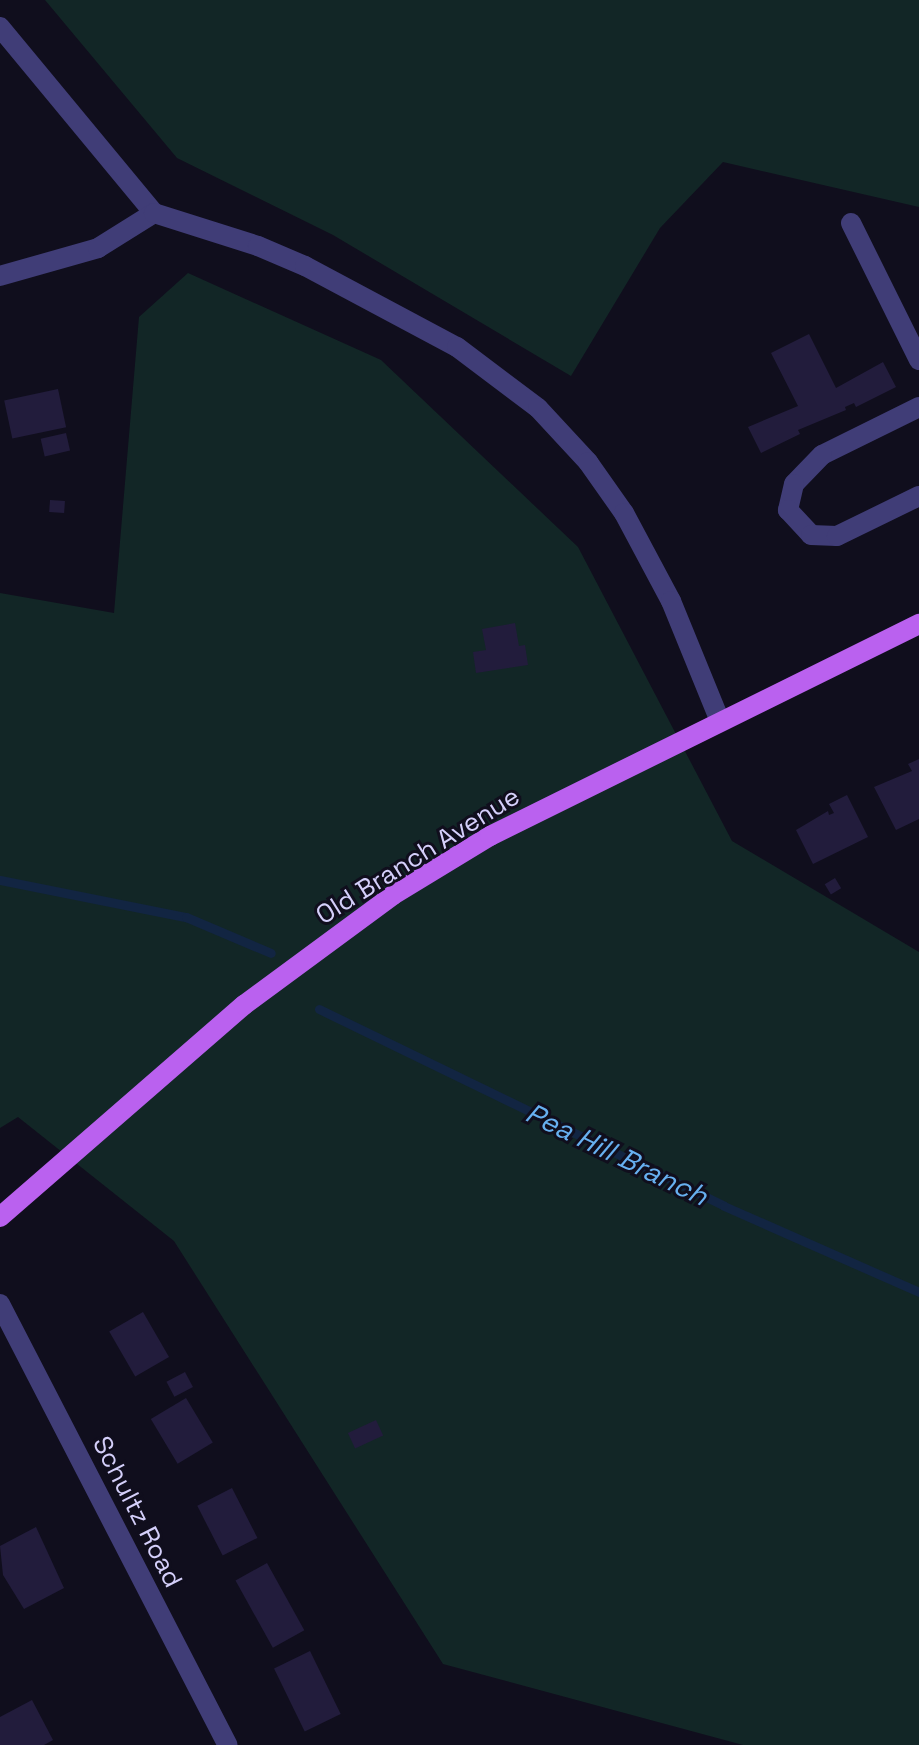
<!DOCTYPE html>
<style>
body{margin:0}
#map{position:relative;width:919px;height:1745px;overflow:hidden;background:#100e1d;font-family:"Space Grotesk",sans-serif}
div>[style]{position:absolute}
.green>*{inset:0;background:#122626}
.stream>*{height:9px;margin:-4.5px;padding:0 4.5px;transform-origin:4.5px;border-radius:4.5px;background:#122542}
.building>*{inset:0;background:#221c3c;transform-origin:0 0}
.minor>*{height:20px;margin:-10px;padding:0 10px;transform-origin:10px;border-radius:10px;background:#403d77}
.major>*{height:20px;margin:-10px;padding:0 10px;transform-origin:10px;border-radius:10px;background:#ba61ef}
span{translate:-50% -50%;white-space:nowrap;text-align:center;line-height:1.15;-webkit-text-stroke:6px #100e1d;paint-order:stroke}
.street-label{font-size:26px;color:#d4cffa}
.water-label{font-size:28px;color:#67b0f0;font-style:italic}
</style>
<div id="map">
<div class="green">
<div style="clip-path:polygon(45px 0,919px 0,919px 207px,723px 162px,660px 228px,571px 376px,333px 235px,177px 158px)"></div>
<div style="clip-path:polygon(188px 273px,381px 360px,578px 547px,732px 841px,919px 952px,919px 1745px,743px 1745px,443px 1664px,174px 1241px,18px 1117px,0 1128px,0 593px,114px 613px,139px 317px)"></div>
</div>
<div class="stream">
<div style="left:0;top:880px;width:190px;rotate:11.3deg"></div>
<div style="left:186px;top:917px;width:92px;rotate:23deg"></div>
<div style="left:319px;top:1009px;width:450px;rotate:25.9deg"></div>
<div style="left:724px;top:1206px;width:213px;rotate:23.8deg"></div>
</div>
<div class="building">
<div style="clip-path:polygon(809px 334px,836px 388px,883px 362px,896px 387px,856px 407px,854px 403px,845px 407px,846px 410px,798px 430px,800px 434px,761px 453px,748px 427px,798px 406px,771px 353px)"></div>
<div style="left:58px;top:389px;width:39px;height:55px;rotate:78deg"></div>
<div style="left:66px;top:433px;width:18px;height:26px;rotate:77deg"></div>
<div style="left:50px;top:500px;width:15px;height:12px;rotate:4deg"></div>
<div style="clip-path:polygon(515px 623px,519px 646px,525px 645px,528px 665px,476px 673px,473px 652px,486px 650px,482px 629px)"></div>
<div style="clip-path:polygon(919px 759px,919px 819px,896px 830px,874px 787px,912px 771px,908px 764px)"></div>
<div style="clip-path:polygon(847px 795px,868px 837px,813px 864px,796px 830px,828px 811px,829px 815px,834px 813px,829px 804px)"></div>
<div style="left:835px;top:878px;width:12px;height:12px;rotate:59deg"></div>
<div style="left:143px;top:1312px;width:52px;height:39px;rotate:60deg"></div>
<div style="left:185px;top:1372px;width:17px;height:21px;rotate:62deg"></div>
<div style="left:186px;top:1398px;width:52px;height:41px;rotate:59deg"></div>
<div style="left:376px;top:1420px;width:17px;height:31px;rotate:65deg"></div>
<div style="left:232px;top:1488px;width:56px;height:39px;rotate:63deg"></div>
<div style="clip-path:polygon(36px 1527px,64px 1588px,24px 1609px,3px 1575px,0 1546px)"></div>
<div style="left:267px;top:1563px;width:77px;height:36px;rotate:61deg"></div>
<div style="left:310px;top:1651px;width:70px;height:40px;rotate:64deg"></div>
<div style="clip-path:polygon(32px 1700px,53px 1740px,44px 1745px,0 1745px,0 1717px)"></div>
</div>
<div class="minor">
<div style="left:0;top:27px;width:241px;rotate:50.4deg"></div>
<div style="left:851px;top:223px;width:153px;rotate:63.6deg"></div>
<div style="left:0;top:276px;width:102px;rotate:-15.9deg"></div>
<div style="left:98px;top:248px;width:66px;rotate:-32deg"></div>
<div style="left:154px;top:213px;width:109px;rotate:17.6deg"></div>
<div style="left:258px;top:246px;width:51px;rotate:23.1deg"></div>
<div style="left:305px;top:266px;width:172px;rotate:28.1deg"></div>
<div style="left:457px;top:347px;width:101px;rotate:37deg"></div>
<div style="left:538px;top:408px;width:74px;rotate:47.2deg"></div>
<div style="left:588px;top:462px;width:62px;rotate:54.8deg"></div>
<div style="left:624px;top:513px;width:100px;rotate:61.9deg"></div>
<div style="left:671px;top:601px;width:130px;rotate:67.8deg"></div>
<div style="left:919px;top:407px;width:108px;rotate:153.7deg"></div>
<div style="left:822px;top:455px;width:40px;rotate:134deg"></div>
<div style="left:794px;top:484px;width:27px;rotate:103deg"></div>
<div style="left:788px;top:510px;width:34px;rotate:47deg"></div>
<div style="left:811px;top:535px;width:26px;rotate:2deg"></div>
<div style="left:837px;top:536px;width:91px;rotate:-26deg"></div>
<div style="left:0;top:1304px;width:496px;rotate:62.7deg"></div>
</div>
<div class="major">
<div style="left:0;top:1217px;width:323px;rotate:-41deg"></div>
<div style="left:244px;top:1005px;width:185px;rotate:-36.4deg"></div>
<div style="left:393px;top:895px;width:114px;rotate:-31.3deg"></div>
<div style="left:490px;top:836px;width:479px;rotate:-26.3deg"></div>
</div>
<div class="street-label">
<span style="left:418px;top:856px;rotate:-32deg">Old Branch Avenue</span>
<span style="left:137px;top:1512px;rotate:63deg">Schultz Road</span>
</div>
<div class="water-label">
<span style="left:617px;top:1154px;rotate:26deg">Pea Hill Branch</span>
</div>
</div>
